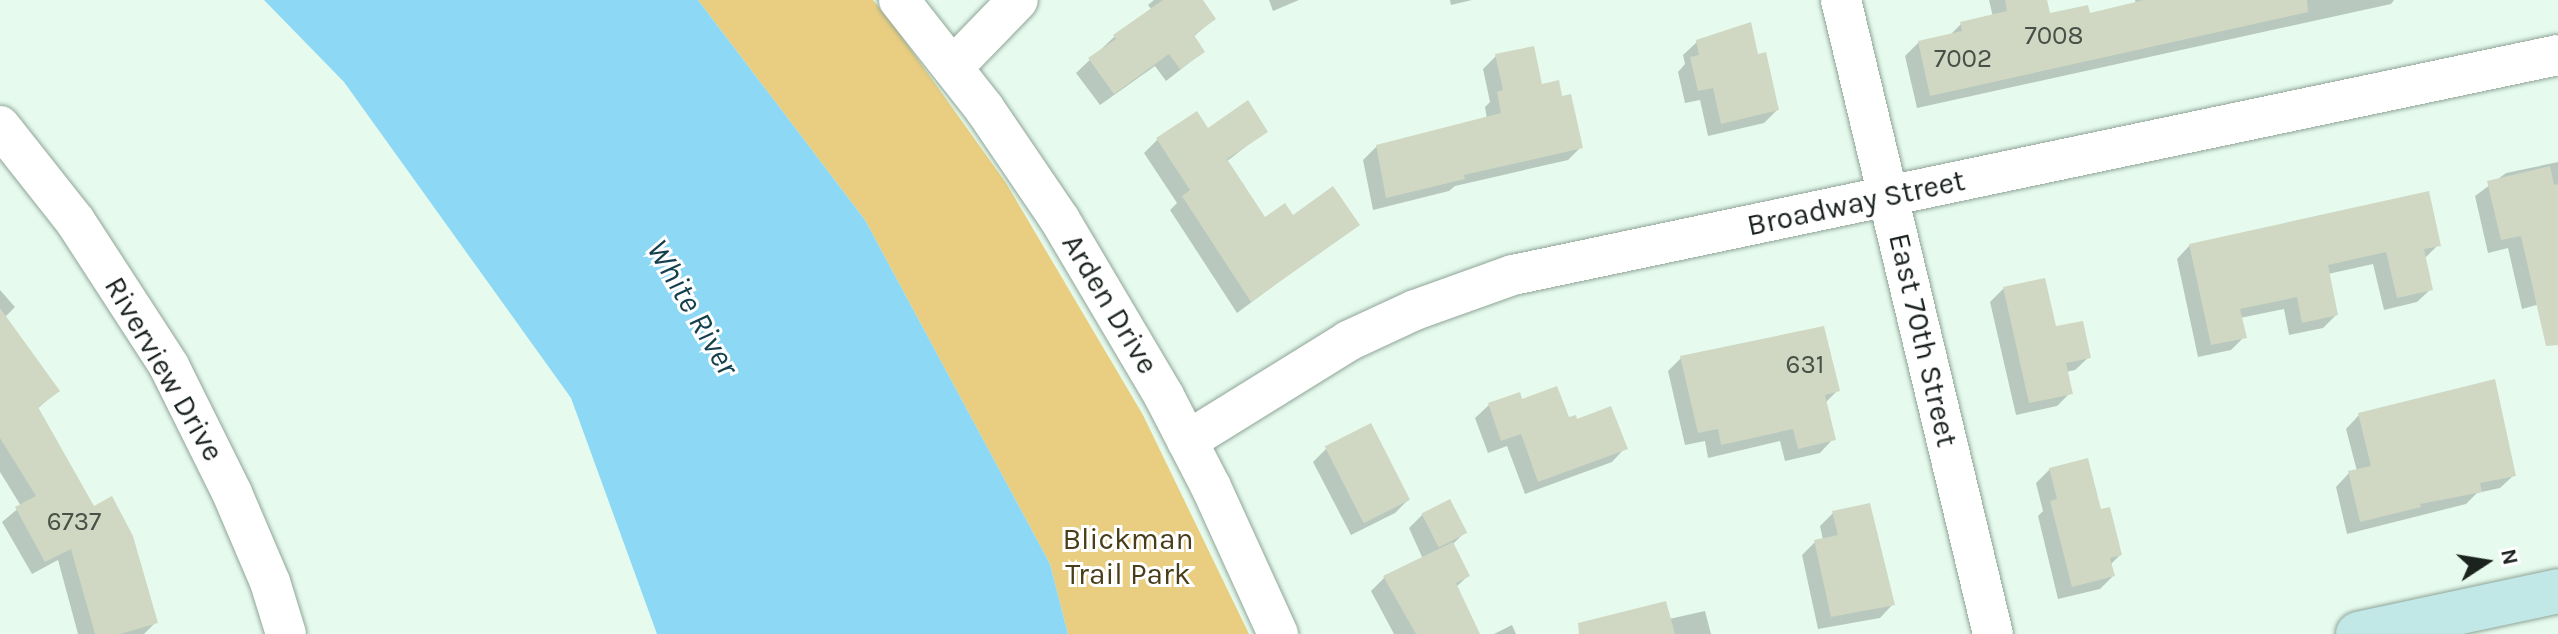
<!DOCTYPE html>
<style>
body{margin:0}
#map{position:relative;width:2558px;height:634px;overflow:hidden;background:#e6fbee;font-family:Karla,sans-serif}
div>[style]{position:absolute}
.green>*{inset:0;background:#e9ce81}
.water>*{inset:0;background:#8dd8f5}
.shadow>*{inset:0;background:#0003}
.building>*{inset:0;background:#d0d8c3;transform-origin:0 0}
.roads{filter:drop-shadow(0 0 2px #8fa497) drop-shadow(0 0 2px #8fa497)}
.minor>*{height:40px;margin:-20px;padding:0 20px;transform-origin:20px;border-radius:20px;background:#fff}
.secondary>*{height:44px;margin:-22px;padding:0 22px;transform-origin:22px;border-radius:22px;background:#c1e8e7}
span{translate:-50% -50%;white-space:nowrap;text-align:center;line-height:1.15;-webkit-text-stroke:6px #fff;paint-order:stroke}
.number-label{font-size:26px;color:#485047}
.number-label span{-webkit-text-stroke-width:0}
.street-label{font-size:30px;color:#1b231e}
.park-label{font-size:30px;color:#493d1a}
.water-label{font-size:32px;color:#133f4e;font-style:italic}
.north{position:absolute;left:2446px;top:522px;width:80px;height:80px;-webkit-text-stroke:6px #fff;paint-order:stroke;rotate:78deg;font-size:22px;font-weight:700;line-height:32px;text-align:center;color:#1b231e}
.north::after{content:'';display:block;margin:auto;width:28px;height:36px;background:#1b231e;clip-path:polygon(50% 0,100% 100%,50% 72%,0 100%)}
</style>
<div id="map">
<div class="green">
<div style="clip-path:polygon(698px 0,873px 0,889px 19px,1006px 183px,1143px 415px,1249px 634px,1068px 634px,1050px 564px,865px 220px)"></div>
</div>
<div class="water">
<div style="clip-path:polygon(264px 0,698px 0,865px 220px,1050px 564px,1068px 634px,657px 634px,571px 398px,344px 82px)"></div>
</div>
<div class="shadow">
<div style="clip-path:polygon(1154px 0,1200px 0,1214px 19px,1193px 37px,1203px 52px,1166px 81px,1155px 66px,1100px 105px,1076px 73px,1114px 37px,1152px 10px,1148px 5px)"></div>
<div style="clip-path:polygon(1269px 0,1299px 0,1273px 11px)"></div>
<div style="clip-path:polygon(1450px 0,1472px 0,1451px 5px)"></div>
<div style="clip-path:polygon(1989px 0,2045px 0,2049px 15px,2088px 15px,2136px 4px,2135px 0,2394px 0,2391px 4px,1917px 108px,1905px 56px,1919px 42px,1949px 36px,1961px 24px,1993px 17px)"></div>
<div style="clip-path:polygon(1697px 42px,1757px 56px,1777px 110px,1764px 123px,1708px 136px,1700px 100px,1685px 103px,1678px 72px,1685px 64px,1683px 55px)"></div>
<div style="clip-path:polygon(1496px 56px,1561px 99px,1581px 147px,1568px 160px,1455px 186px,1449px 191px,1373px 210px,1363px 160px,1377px 146px,1487px 119px,1485px 107px,1490px 102px,1483px 69px)"></div>
<div style="clip-path:polygon(1207px 130px,1266px 131px,1226px 162px,1264px 220px,1293px 217px,1357px 224px,1237px 313px,1170px 210px,1177px 203px,1144px 153px,1158px 139px)"></div>
<div style="clip-path:polygon(2558px 162px,2558px 299px,2522px 309px,2508px 248px,2488px 253px,2475px 196px,2506px 173px)"></div>
<div style="clip-path:polygon(2190px 245px,2438px 245px,2424px 259px,2431px 289px,2417px 302px,2384px 310px,2373px 264px,2328px 274px,2336px 315px,2323px 328px,2289px 335px,2284px 309px,2240px 318px,2244px 337px,2231px 350px,2198px 357px,2177px 259px)"></div>
<div style="clip-path:polygon(2004px 288px,2089px 357px,2075px 370px,2066px 372px,2070px 393px,2057px 406px,2016px 415px,1990px 302px)"></div>
<div style="clip-path:polygon(0 290px,15px 307px,4px 318px,58px 391px,37px 409px,156px 622px,144px 634px,78px 634px,58px 560px,32px 574px,2px 522px,21px 506px,0 472px)"></div>
<div style="clip-path:polygon(1681px 358px,1837px 391px,1825px 403px,1833px 439px,1820px 453px,1785px 461px,1780px 441px,1708px 458px,1705px 441px,1685px 445px,1668px 371px)"></div>
<div style="clip-path:polygon(1518px 394px,1520px 401px,1576px 421px,1625px 448px,1612px 462px,1525px 494px,1507px 446px,1488px 453px,1475px 418px,1489px 405px)"></div>
<div style="clip-path:polygon(2359px 415px,2514px 475px,2500px 488px,2477px 493px,2466px 504px,2347px 534px,2336px 487px,2349px 473px,2357px 471px,2346px 429px)"></div>
<div style="clip-path:polygon(1327px 448px,1408px 500px,1395px 513px,1351px 535px,1313px 462px)"></div>
<div style="clip-path:polygon(2050px 469px,2099px 511px,2120px 555px,2110px 565px,2113px 576px,2100px 589px,2058px 599px,2038px 516px,2043px 511px,2036px 483px)"></div>
<div style="clip-path:polygon(1833px 513px,1893px 604px,1880px 618px,1818px 629px,1802px 555px,1815px 542px,1823px 540px,1820px 526px)"></div>
<div style="clip-path:polygon(1422px 515px,1464px 533px,1452px 545px,1468px 576px,1456px 587px,1478px 634px,1394px 634px,1371px 591px,1384px 578px,1423px 559px,1409px 528px)"></div>
<div style="clip-path:polygon(1705px 611px,1711px 634px,1612px 634px,1669px 619px)"></div>
<div style="clip-path:polygon(1512px 625px,1516px 634px,1494px 634px)"></div>
</div>
<div class="building">
<div style="clip-path:polygon(1163px 0,1203px 0,1216px 19px,1194px 35px,1205px 52px,1180px 69px,1169px 54px,1114px 94px,1088px 58px,1116px 39px,1113px 35px)"></div>
<div style="clip-path:polygon(2005px 0,2047px 0,2050px 13px,2088px 5px,2090px 13px,2144px 0,2307px 0,2308px 12px,1930px 96px,1918px 41px,1962px 31px,1960px 22px,2007px 11px)"></div>
<div style="clip-path:polygon(1751px 22px,1758px 54px,1766px 52px,1779px 110px,1721px 124px,1713px 88px,1698px 91px,1690px 57px,1699px 55px,1696px 40px)"></div>
<div style="clip-path:polygon(1534px 46px,1542px 84px,1559px 80px,1562px 96px,1571px 94px,1583px 148px,1464px 175px,1465px 179px,1386px 198px,1376px 145px,1501px 113px,1497px 92px,1503px 90px,1495px 54px)"></div>
<div style="clip-path:polygon(1248px 100px,1268px 132px,1227px 159px,1265px 217px,1285px 203px,1293px 215px,1333px 186px,1360px 225px,1251px 302px,1182px 196px,1190px 190px,1156px 138px,1197px 111px,1208px 128px)"></div>
<div style="clip-path:polygon(2550px 166px,2554px 185px,2558px 184px,2558px 345px,2546px 346px,2521px 236px,2501px 240px,2487px 181px)"></div>
<div style="clip-path:polygon(2429px 191px,2441px 246px,2424px 249px,2433px 290px,2397px 298px,2386px 252px,2328px 265px,2338px 315px,2302px 323px,2297px 297px,2240px 309px,2247px 338px,2211px 345px,2189px 244px)"></div>
<div style="clip-path:polygon(2045px 278px,2056px 326px,2083px 321px,2091px 358px,2066px 363px,2073px 394px,2029px 403px,2003px 287px)"></div>
<div style="clip-path:polygon(0 308px,60px 391px,38px 407px,94px 506px,112px 496px,133px 536px,158px 623px,120px 634px,95px 634px,71px 549px,45px 562px,15px 507px,36px 496px,0 438px)"></div>
<div style="clip-path:polygon(1824px 326px,1840px 391px,1825px 395px,1836px 440px,1798px 449px,1793px 429px,1721px 445px,1718px 429px,1698px 433px,1680px 356px)"></div>
<div style="clip-path:polygon(2495px 379px,2516px 476px,2480px 483px,2482px 492px,2420px 504px,2421px 507px,2360px 522px,2348px 471px,2371px 466px,2358px 413px)"></div>
<div style="clip-path:polygon(1557px 386px,1569px 417px,1576px 415px,1577px 419px,1611px 406px,1628px 449px,1538px 482px,1521px 434px,1501px 441px,1488px 403px,1520px 392px,1522px 399px)"></div>
<div style="left:1371px;top:423px;width:86px;height:52px;rotate:63deg"></div>
<div style="clip-path:polygon(2088px 458px,2101px 509px,2110px 507px,2122px 555px,2110px 558px,2115px 576px,2072px 587px,2050px 501px,2057px 499px,2049px 468px)"></div>
<div style="left:1450px;top:499px;width:38px;height:32px;rotate:63deg"></div>
<div style="clip-path:polygon(1870px 503px,1895px 605px,1831px 617px,1814px 540px,1838px 535px,1832px 511px)"></div>
<div style="clip-path:polygon(1453px 542px,1470px 576px,1456px 583px,1480px 634px,1416px 634px,1383px 576px)"></div>
<div style="clip-path:polygon(1666px 601px,1675px 634px,1579px 634px,1578px 623px)"></div>
</div>
<div class="roads">
<div class="minor">
<div style="left:899px;top:0;width:137px;rotate:51.8deg"></div>
<div style="left:984px;top:108px;width:135px;rotate:55.8deg"></div>
<div style="left:1060px;top:220px;width:204px;rotate:59.4deg"></div>
<div style="left:1164px;top:396px;width:102px;rotate:62.7deg"></div>
<div style="left:1211px;top:487px;width:162px;rotate:65.5deg"></div>
<div style="left:1841px;top:0;width:652px;rotate:76.52deg"></div>
<div style="left:953px;top:67px;width:93px;rotate:-45.9deg"></div>
<div style="left:0;top:126px;width:121px;rotate:51.7deg"></div>
<div style="left:75px;top:221px;width:173px;rotate:57deg"></div>
<div style="left:169px;top:366px;width:142px;rotate:63.6deg"></div>
<div style="left:232px;top:493px;width:97px;rotate:66.9deg"></div>
<div style="left:270px;top:582px;width:54px;rotate:72.9deg"></div>
<div style="left:1187px;top:441px;width:190px;rotate:-31.8deg"></div>
<div style="left:1348px;top:341px;width:74px;rotate:-24.8deg"></div>
<div style="left:1415px;top:310px;width:104px;rotate:-19.7deg"></div>
<div style="left:1513px;top:275px;width:1068px;rotate:-11.89deg"></div>
</div>
<div class="secondary">
<div style="left:2358px;top:634px;width:205px;rotate:-12.1deg"></div>
</div>
</div>
<div class="number-label">
<span style="left:2054px;top:36px">7008</span>
<span style="left:1963px;top:59px">7002</span>
<span style="left:1805px;top:365px">631</span>
<span style="left:74px;top:522px">6737</span>
</div>
<div class="street-label">
<span style="left:1856px;top:203px;rotate:-12deg">Broadway Street</span>
<span style="left:1110px;top:304px;rotate:59deg">Arden Drive</span>
<span style="left:1923px;top:340px;rotate:77deg">East 70th Street</span>
<span style="left:164px;top:369px;rotate:60deg">Riverview Drive</span>
</div>
<div class="park-label">
<span style="left:1128px;top:556px">Blickman<br>Trail Park</span>
</div>
<div class="water-label">
<span style="left:692px;top:308px;rotate:60deg">White River</span>
</div>
<div class="north">N</div>
</div>
